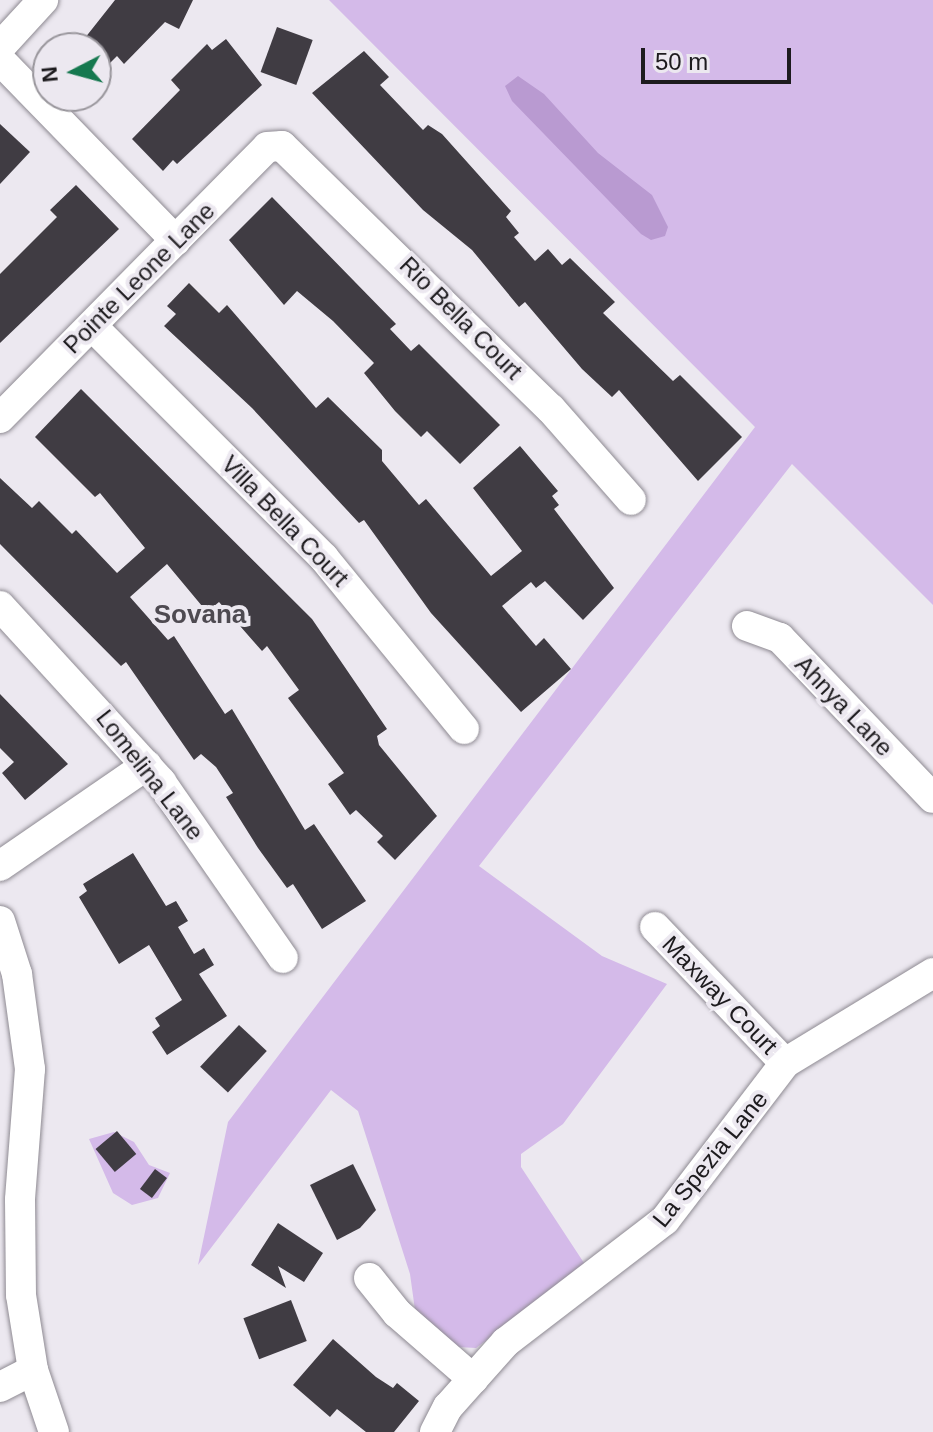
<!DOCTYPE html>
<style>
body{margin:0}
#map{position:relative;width:933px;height:1432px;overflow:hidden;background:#ece8f0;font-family:Arial,sans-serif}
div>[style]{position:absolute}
.green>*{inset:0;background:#d4bae9}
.water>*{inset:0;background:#b99ad1}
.building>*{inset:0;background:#403c43;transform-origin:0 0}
.roads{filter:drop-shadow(0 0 2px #8e8a92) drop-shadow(0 0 2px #8e8a92)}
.minor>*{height:30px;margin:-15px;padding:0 15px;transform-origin:15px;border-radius:15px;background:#fff}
span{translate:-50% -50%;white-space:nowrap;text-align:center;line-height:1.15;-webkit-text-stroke:8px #ece8f0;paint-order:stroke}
.street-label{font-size:24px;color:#1d1b1e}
.neighbourhood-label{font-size:26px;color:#4e4a51;font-weight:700}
.north{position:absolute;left:32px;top:32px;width:80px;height:80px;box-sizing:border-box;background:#ece8f0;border:2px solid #99969c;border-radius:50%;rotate:264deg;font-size:22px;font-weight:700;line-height:32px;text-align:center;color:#1d1b1e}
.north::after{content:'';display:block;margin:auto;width:28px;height:36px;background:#15784f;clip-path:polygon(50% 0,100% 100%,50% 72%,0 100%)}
.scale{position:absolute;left:641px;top:48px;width:150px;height:36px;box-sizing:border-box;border:4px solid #1d1b1e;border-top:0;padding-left:10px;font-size:24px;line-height:28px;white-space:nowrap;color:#1d1b1e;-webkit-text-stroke:6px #ece8f0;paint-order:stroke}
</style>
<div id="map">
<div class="green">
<div style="clip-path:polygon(329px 0,933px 0,933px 605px,792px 464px,479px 866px,602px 956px,667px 984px,563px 1124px,521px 1154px,521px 1167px,586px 1266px,476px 1348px,458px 1347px,415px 1310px,410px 1274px,358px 1111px,331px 1090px,198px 1265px,228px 1122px,755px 427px)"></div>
<div style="clip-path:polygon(114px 1132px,134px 1142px,149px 1165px,170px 1173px,158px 1198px,132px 1205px,113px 1193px,89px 1139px)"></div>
</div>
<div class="water">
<div style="clip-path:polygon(518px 76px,544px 94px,598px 153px,652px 195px,668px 227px,665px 236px,651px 240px,641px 234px,512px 101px,505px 86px)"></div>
</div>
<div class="building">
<div style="clip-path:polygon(115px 0,193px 0,179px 29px,165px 22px,124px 64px,117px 56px,96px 77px,96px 48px,77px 48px)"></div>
<div style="left:277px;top:27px;width:38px;height:48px;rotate:20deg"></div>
<div style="clip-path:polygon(226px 39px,262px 85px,177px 164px,173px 160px,163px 171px,132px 139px,180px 90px,171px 80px,207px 44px,212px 50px)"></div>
<div style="clip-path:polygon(364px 51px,389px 77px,380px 85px,423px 130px,428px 125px,442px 134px,511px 211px,506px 217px,519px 233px,514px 237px,535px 261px,548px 249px,562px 265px,570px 258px,615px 302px,603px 313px,673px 381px,680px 375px,742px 437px,698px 481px,619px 390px,612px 397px,582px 369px,525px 302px,519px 307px,472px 250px,423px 210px,312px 93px)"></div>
<div style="clip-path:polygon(0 124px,30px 152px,0 184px)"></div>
<div style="clip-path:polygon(76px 185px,119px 229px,0 343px,0 274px,57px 217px,50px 210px)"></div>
<div style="clip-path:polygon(272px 197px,396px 324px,390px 329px,411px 351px,419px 344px,500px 425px,460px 464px,427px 431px,421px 437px,395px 411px,364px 373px,374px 363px,333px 321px,297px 291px,284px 305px,229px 240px)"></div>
<div style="clip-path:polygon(189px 283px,219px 313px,227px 305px,316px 408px,328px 397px,382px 450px,382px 461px,419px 505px,426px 499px,491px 576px,522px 551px,473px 488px,520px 446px,558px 491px,552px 496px,559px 505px,554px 509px,614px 588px,583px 620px,545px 581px,536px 588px,531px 582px,502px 606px,536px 646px,544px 638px,571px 669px,521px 712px,431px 613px,364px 520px,359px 523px,252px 408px,164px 326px,176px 314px,167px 306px)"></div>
<div style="clip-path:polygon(81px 389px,312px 619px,387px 729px,377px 736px,379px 745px,437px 816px,395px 860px,377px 842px,383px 836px,356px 810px,350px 815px,328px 784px,344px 773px,288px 698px,299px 690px,267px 646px,262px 651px,219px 602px,207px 612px,167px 564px,130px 597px,168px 640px,174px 636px,225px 714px,232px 709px,305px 830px,314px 824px,366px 901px,322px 929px,293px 884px,287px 888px,258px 848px,226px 797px,233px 793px,216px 767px,201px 754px,194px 760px,126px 662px,121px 666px,0 544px,0 478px,32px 508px,39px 501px,72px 534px,76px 530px,117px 573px,145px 548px,100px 493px,95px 497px,35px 437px)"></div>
<div style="clip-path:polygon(0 694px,68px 764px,25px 800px,2px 773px,14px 762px,0 748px)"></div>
<div style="clip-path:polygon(133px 853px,166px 906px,176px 901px,188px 921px,178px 927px,194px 954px,204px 948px,214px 965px,199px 974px,227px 1016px,167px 1055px,152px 1032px,160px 1026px,155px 1018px,182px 1000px,149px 945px,119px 964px,79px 897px,87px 891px,83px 884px)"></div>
<div style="left:239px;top:1025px;width:38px;height:57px;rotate:43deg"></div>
<div style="left:117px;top:1131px;width:30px;height:28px;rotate:50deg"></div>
<div style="clip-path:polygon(353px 1164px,376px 1210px,360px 1228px,337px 1240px,310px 1185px)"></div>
<div style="left:155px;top:1169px;width:15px;height:25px;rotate:37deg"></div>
<div style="clip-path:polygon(278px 1223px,323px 1253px,304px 1282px,278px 1266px,286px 1288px,251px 1265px)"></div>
<div style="left:291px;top:1300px;width:44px;height:51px;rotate:69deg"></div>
<div style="clip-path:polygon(333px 1339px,376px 1377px,393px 1388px,397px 1383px,419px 1401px,394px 1432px,366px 1432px,337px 1409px,330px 1417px,293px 1385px)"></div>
</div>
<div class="roads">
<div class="minor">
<div style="left:0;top:47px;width:64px;rotate:-47.5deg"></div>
<div style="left:0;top:60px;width:252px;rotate:45.8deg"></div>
<div style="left:92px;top:326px;width:328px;rotate:45deg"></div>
<div style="left:324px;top:558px;width:221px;rotate:50.7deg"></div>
<div style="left:0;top:418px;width:380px;rotate:-45.4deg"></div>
<div style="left:267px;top:147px;width:15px;rotate:-4deg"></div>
<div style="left:282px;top:146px;width:376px;rotate:44.4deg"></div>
<div style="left:551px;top:409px;width:121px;rotate:48.7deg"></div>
<div style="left:0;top:606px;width:239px;rotate:47.5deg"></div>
<div style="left:161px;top:782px;width:214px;rotate:55.3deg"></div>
<div style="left:747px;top:626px;width:35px;rotate:20deg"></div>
<div style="left:780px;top:638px;width:221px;rotate:46.3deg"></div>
<div style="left:0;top:866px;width:178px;rotate:-34.5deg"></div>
<div style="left:0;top:921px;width:56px;rotate:72.2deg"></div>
<div style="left:17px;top:974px;width:96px;rotate:82.2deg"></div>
<div style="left:30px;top:1069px;width:131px;rotate:94.4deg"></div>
<div style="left:20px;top:1200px;width:95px;rotate:89.4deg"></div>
<div style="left:21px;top:1295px;width:76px;rotate:80.9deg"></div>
<div style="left:33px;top:1370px;width:65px;rotate:71.3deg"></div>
<div style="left:655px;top:927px;width:188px;rotate:46.3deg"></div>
<div style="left:369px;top:1278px;width:45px;rotate:51.3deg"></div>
<div style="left:397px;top:1313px;width:101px;rotate:41deg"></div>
<div style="left:0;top:1387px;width:37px;rotate:-27deg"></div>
<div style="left:435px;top:1432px;width:28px;rotate:-63deg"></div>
<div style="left:448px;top:1407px;width:87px;rotate:-48.3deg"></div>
<div style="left:506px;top:1342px;width:200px;rotate:-37.5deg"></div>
<div style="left:665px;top:1220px;width:198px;rotate:-52.6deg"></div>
<div style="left:785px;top:1063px;width:173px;rotate:-31.3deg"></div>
</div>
</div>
<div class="street-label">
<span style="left:139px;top:278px;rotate:-45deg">Pointe Leone Lane</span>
<span style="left:461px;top:318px;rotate:45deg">Rio Bella Court</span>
<span style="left:285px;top:521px;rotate:46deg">Villa Bella Court</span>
<span style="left:844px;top:706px;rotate:46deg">Ahnya Lane</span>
<span style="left:150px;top:775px;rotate:52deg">Lomelina Lane</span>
<span style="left:720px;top:995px;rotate:46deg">Maxway Court</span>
<span style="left:710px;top:1159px;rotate:-51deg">La Spezia Lane</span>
</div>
<div class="neighbourhood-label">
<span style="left:200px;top:615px">Sovana</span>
</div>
<div class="north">N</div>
<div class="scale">50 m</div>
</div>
